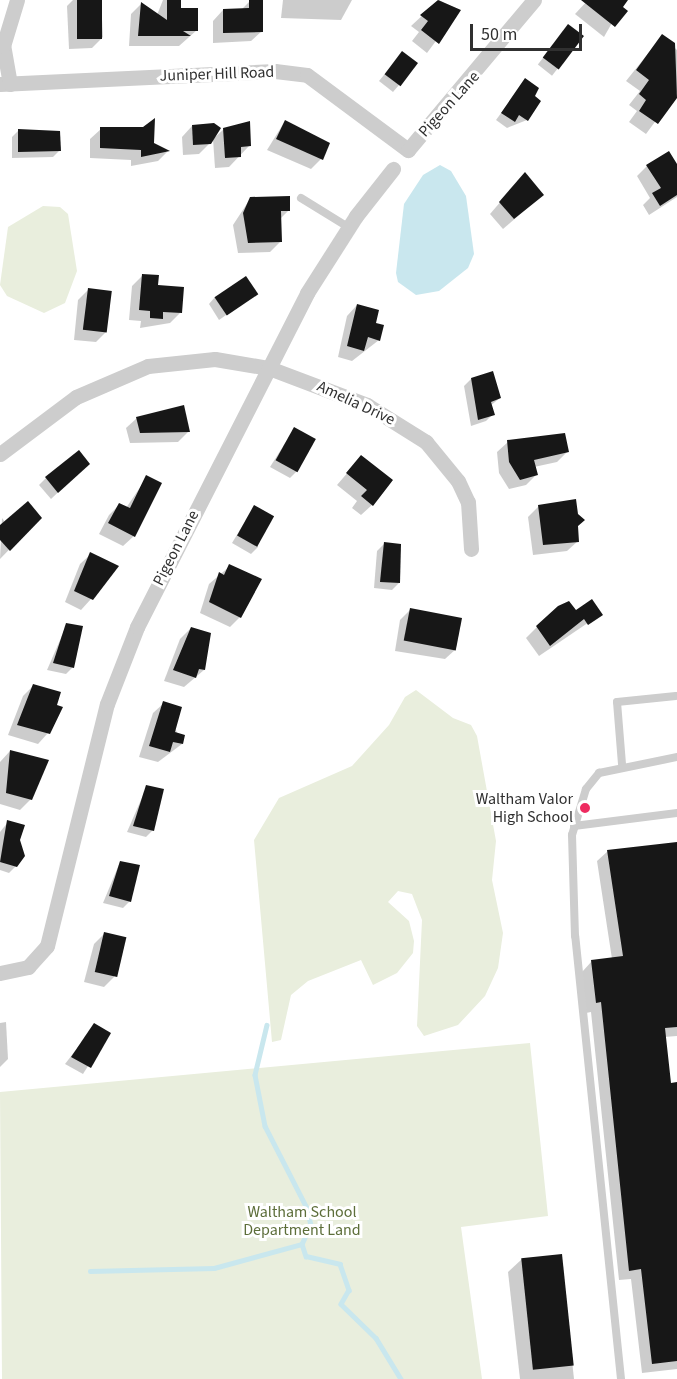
<!DOCTYPE html>
<style>
body{margin:0}
#map{position:relative;width:677px;height:1379px;overflow:hidden;background:#fff;font-family:"Source Sans 3",sans-serif}
div>[style]{position:absolute}
.green>*{inset:0;background:#e9eedd}
.water>*{inset:0;background:#c9e7ee}
.shadow>*{inset:0;background:#0003;transform-origin:0 0}
.stream>*{height:4.5px;margin:-2.25px;padding:0 2.25px;transform-origin:2.25px;border-radius:2.25px;background:#c9e7ee}
.building>*{inset:0;background:#171717;transform-origin:0 0}
.service>*{height:8px;margin:-4px;padding:0 4px;transform-origin:4px;border-radius:4px;background:#cdcdcd}
.minor>*{height:15px;margin:-7.5px;padding:0 7.5px;transform-origin:7.5px;border-radius:7.5px;background:#cdcdcd}
.dots>*{width:16px;height:16px;translate:-50% -50%;box-sizing:border-box;border:3px solid #fff;border-radius:50%}
span{translate:-50% -50%;white-space:nowrap;text-align:center;line-height:1.15;-webkit-text-stroke:6px #fff;paint-order:stroke}
.street-label{font-size:16px;color:#303030}
.poi-label{font-size:16px;color:#303030}
.right{translate:-100% -50%;text-align:right}
.park-label{font-size:16px;color:#5d6e3a}
.scale{position:absolute;left:470px;top:24px;width:112px;height:27px;box-sizing:border-box;border:3px solid #303030;border-top:0;padding-left:8px;font-size:18px;line-height:21px;white-space:nowrap;color:#303030;-webkit-text-stroke:4px #fff;paint-order:stroke}
</style>
<div id="map">
<div class="green">
<div style="clip-path:polygon(43px 206px,60px 207px,68px 214px,77px 271px,65px 303px,44px 313px,7px 296px,0 285px,8px 227px)"></div>
<div style="clip-path:polygon(416px 690px,453px 718px,471px 725px,477px 736px,496px 841px,492px 880px,503px 933px,498px 968px,485px 996px,458px 1025px,424px 1036px,417px 1026px,422px 920px,412px 894px,398px 891px,388px 902px,409px 921px,414px 941px,413px 953px,397px 973px,373px 985px,361px 960px,308px 981px,291px 995px,281px 1040px,272px 1042px,254px 840px,279px 798px,352px 766px,389px 725px,405px 697px)"></div>
<div style="clip-path:polygon(530px 1043px,548px 1216px,461px 1227px,482px 1379px,2px 1379px,0 1092px)"></div>
</div>
<div class="water">
<div style="clip-path:polygon(440px 165px,451px 171px,466px 196px,474px 254px,468px 268px,439px 291px,416px 295px,398px 282px,396px 273px,404px 204px,423px 175px)"></div>
</div>
<div class="shadow">
<div style="clip-path:polygon(73px 0,101px 0,103px 37px,92px 48px,69px 49px,67px 6px)"></div>
<div style="clip-path:polygon(163px 0,180px 0,180px 10px,197px 30px,179px 46px,129px 46px,131px 14px,141px 4px,157px 15px)"></div>
<div style="clip-path:polygon(283px 0,352px 0,341px 20px,281px 18px)"></div>
<div style="clip-path:polygon(439px 0,459px 10px,427px 53px,412px 41px,419px 32px,411px 26px)"></div>
<div style="clip-path:polygon(588px 0,625px 0,604px 37px,575px 14px)"></div>
<div style="clip-path:polygon(250px 1px,262px 31px,251px 41px,213px 43px,213px 21px,223px 10px,241px 10px)"></div>
<div style="left:568px;top:26px;width:18px;height:49px;rotate:38deg"></div>
<div style="clip-path:polygon(662px 36px,677px 50px,677px 92px,646px 134px,629px 122px,637px 111px,629px 105px,640px 91px,626px 81px)"></div>
<div style="clip-path:polygon(402px 53px,399px 85px,393px 92px,379px 81px)"></div>
<div style="clip-path:polygon(525px 80px,527px 120px,507px 128px,496px 120px)"></div>
<div style="clip-path:polygon(285px 121px,321px 159px,311px 169px,267px 150px)"></div>
<div style="clip-path:polygon(192px 126px,210px 143px,199px 154px,183px 155px,182px 137px)"></div>
<div style="clip-path:polygon(101px 129px,143px 129px,153px 144px,167px 152px,158px 161px,131px 166px,131px 160px,90px 158px,90px 139px)"></div>
<div style="clip-path:polygon(224px 129px,250px 145px,229px 167px,215px 168px,213px 139px)"></div>
<div style="clip-path:polygon(18px 131px,60px 150px,53px 157px,12px 158px,12px 137px)"></div>
<div style="clip-path:polygon(647px 166px,677px 171px,677px 197px,649px 215px,643px 205px,650px 198px,637px 176px)"></div>
<div style="clip-path:polygon(515px 185px,542px 195px,503px 229px,490px 214px)"></div>
<div style="clip-path:polygon(250px 199px,289px 210px,280px 219px,281px 241px,270px 252px,238px 253px,233px 225px)"></div>
<div style="clip-path:polygon(143px 275px,180px 313px,170px 323px,140px 328px,141px 321px,129px 320px,132px 286px)"></div>
<div style="clip-path:polygon(88px 290px,106px 332px,96px 342px,74px 340px,78px 300px)"></div>
<div style="clip-path:polygon(256px 294px,219px 320px,209px 304px,215px 297px)"></div>
<div style="clip-path:polygon(357px 305px,379px 340px,352px 361px,338px 357px,347px 316px)"></div>
<div style="clip-path:polygon(471px 379px,500px 398px,490px 406px,493px 414px,486px 421px,471px 426px,464px 386px)"></div>
<div style="clip-path:polygon(137px 418px,189px 431px,178px 442px,130px 443px,126px 428px)"></div>
<div style="clip-path:polygon(294px 429px,297px 471px,290px 478px,270px 467px)"></div>
<div style="clip-path:polygon(508px 442px,568px 451px,557px 462px,534px 467px,536px 475px,526px 485px,509px 489px,499px 473px,497px 452px)"></div>
<div style="clip-path:polygon(361px 457px,372px 505px,361px 515px,352px 508px,357px 501px,337px 485px)"></div>
<div style="clip-path:polygon(88px 464px,51px 499px,39px 485px,46px 478px)"></div>
<div style="clip-path:polygon(147px 477px,134px 536px,123px 546px,99px 534px,109px 515px,119px 505px,126px 508px)"></div>
<div style="clip-path:polygon(539px 506px,578px 541px,567px 551px,533px 555px,528px 517px)"></div>
<div style="clip-path:polygon(254px 507px,258px 547px,251px 554px,232px 543px)"></div>
<div style="clip-path:polygon(2px 518px,5px 522px,40px 518px,0 559px)"></div>
<div style="clip-path:polygon(384px 544px,399px 583px,392px 590px,374px 588px,377px 551px)"></div>
<div style="clip-path:polygon(91px 554px,91px 599px,81px 610px,65px 602px,80px 564px)"></div>
<div style="clip-path:polygon(230px 566px,240px 617px,230px 627px,200px 613px,209px 584px)"></div>
<div style="clip-path:polygon(410px 610px,456px 649px,445px 659px,395px 651px,400px 620px)"></div>
<div style="clip-path:polygon(576px 612px,601px 614px,539px 656px,526px 638px,537px 627px)"></div>
<div style="clip-path:polygon(67px 624px,73px 667px,66px 674px,47px 670px)"></div>
<div style="clip-path:polygon(191px 628px,204px 670px,184px 687px,164px 681px,180px 639px)"></div>
<div style="clip-path:polygon(33px 686px,48px 733px,38px 744px,8px 735px,23px 696px)"></div>
<div style="clip-path:polygon(164px 703px,182px 744px,158px 762px,139px 757px,153px 713px)"></div>
<div style="clip-path:polygon(10px 751px,31px 799px,20px 810px,0 804px,0 762px)"></div>
<div style="clip-path:polygon(147px 786px,153px 830px,146px 837px,127px 832px)"></div>
<div style="clip-path:polygon(8px 822px,19px 840px,16px 866px,9px 873px,0 870px,0 832px)"></div>
<div style="clip-path:polygon(677px 844px,677px 1036px,664px 1037px,670px 1084px,677px 1083px,677px 1369px,642px 1373px,631px 1279px,619px 1280px,591px 1012px,586px 1013px,582px 972px,592px 961px,612px 959px,597px 861px,608px 851px)"></div>
<div style="clip-path:polygon(120px 862px,130px 901px,123px 908px,103px 903px)"></div>
<div style="clip-path:polygon(105px 933px,124px 938px,114px 977px,104px 987px,84px 982px,94px 944px)"></div>
<div style="clip-path:polygon(6px 1022px,8px 1059px,0 1067px,0 1023px)"></div>
<div style="clip-path:polygon(95px 1025px,109px 1033px,83px 1074px,65px 1064px)"></div>
<div style="clip-path:polygon(561px 1255px,574px 1379px,520px 1379px,508px 1272px,522px 1259px)"></div>
</div>
<div class="stream">
<div style="left:267px;top:1025px;width:51px;rotate:103.5deg"></div>
<div style="left:255px;top:1075px;width:52px;rotate:78.9deg"></div>
<div style="left:265px;top:1126px;width:92px;rotate:62.9deg"></div>
<div style="left:307px;top:1208px;width:17px;rotate:77deg"></div>
<div style="left:311px;top:1225px;width:21px;rotate:115deg"></div>
<div style="left:302px;top:1244px;width:13px;rotate:72deg"></div>
<div style="left:306px;top:1256px;width:35px;rotate:13deg"></div>
<div style="left:340px;top:1264px;width:28px;rotate:71deg"></div>
<div style="left:349px;top:1290px;width:16px;rotate:120deg"></div>
<div style="left:341px;top:1304px;width:49px;rotate:44.2deg"></div>
<div style="left:376px;top:1338px;width:48px;rotate:58.6deg"></div>
<div style="left:90px;top:1271px;width:124px;rotate:-1.4deg"></div>
<div style="left:214px;top:1268px;width:91px;rotate:-15.3deg"></div>
</div>
<div class="building">
<div style="left:77px;top:0;width:25px;height:39px"></div>
<div style="clip-path:polygon(167px 0,181px 0,181px 8px,198px 8px,198px 31px,183px 31px,191px 36px,138px 36px,141px 2px,167px 20px)"></div>
<div style="clip-path:polygon(249px 0,263px 0,263px 32px,223px 33px,223px 9px,249px 8px)"></div>
<div style="clip-path:polygon(438px 0,461px 10px,439px 44px,421px 30px,428px 21px,420px 15px)"></div>
<div style="clip-path:polygon(581px 0,628px 0,623px 7px,628px 11px,615px 27px)"></div>
<div style="left:568px;top:24px;width:20px;height:42px;rotate:37deg"></div>
<div style="clip-path:polygon(662px 34px,675px 43px,677px 98px,658px 124px,639px 111px,646px 100px,639px 94px,649px 80px,636px 70px)"></div>
<div style="left:402px;top:51px;width:20px;height:29px;rotate:37deg"></div>
<div style="clip-path:polygon(525px 78px,539px 88px,535px 96px,541px 101px,528px 121px,519px 115px,515px 122px,501px 113px)"></div>
<div style="clip-path:polygon(155px 118px,154px 143px,170px 151px,141px 157px,141px 150px,100px 148px,100px 127px,143px 127px)"></div>
<div style="clip-path:polygon(285px 120px,330px 143px,323px 160px,276px 139px)"></div>
<div style="clip-path:polygon(250px 121px,251px 146px,241px 147px,241px 157px,225px 158px,223px 128px)"></div>
<div style="clip-path:polygon(214px 123px,221px 128px,211px 144px,193px 145px,192px 125px)"></div>
<div style="clip-path:polygon(18px 129px,60px 131px,61px 151px,18px 152px)"></div>
<div style="clip-path:polygon(669px 151px,677px 164px,677px 195px,660px 206px,652px 193px,661px 188px,646px 165px)"></div>
<div style="clip-path:polygon(525px 172px,544px 195px,514px 219px,499px 202px)"></div>
<div style="clip-path:polygon(290px 196px,290px 211px,281px 211px,282px 242px,248px 243px,243px 213px,250px 197px)"></div>
<div style="clip-path:polygon(142px 274px,159px 275px,158px 285px,184px 287px,182px 313px,163px 312px,163px 319px,150px 318px,150px 311px,139px 310px)"></div>
<div style="left:246px;top:276px;width:22px;height:38px;rotate:56deg"></div>
<div style="left:88px;top:288px;width:24px;height:42px;rotate:7deg"></div>
<div style="clip-path:polygon(357px 304px,379px 310px,376px 323px,384px 325px,380px 341px,368px 337px,364px 351px,347px 346px)"></div>
<div style="clip-path:polygon(493px 371px,501px 398px,491px 402px,495px 415px,478px 420px,471px 378px)"></div>
<div style="clip-path:polygon(184px 405px,190px 432px,140px 433px,136px 417px)"></div>
<div style="left:294px;top:427px;width:25px;height:38px;rotate:29deg"></div>
<div style="clip-path:polygon(565px 433px,569px 452px,534px 460px,538px 475px,520px 480px,509px 462px,507px 440px)"></div>
<div style="clip-path:polygon(79px 450px,90px 464px,58px 493px,45px 477px)"></div>
<div style="clip-path:polygon(361px 455px,393px 480px,373px 506px,361px 496px,367px 490px,346px 473px)"></div>
<div style="clip-path:polygon(146px 475px,162px 483px,135px 537px,108px 523px,119px 503px,130px 508px)"></div>
<div style="clip-path:polygon(576px 499px,578px 514px,585px 520px,578px 526px,579px 542px,543px 545px,538px 505px)"></div>
<div style="clip-path:polygon(28px 501px,42px 518px,10px 551px,0 540px,0 525px)"></div>
<div style="left:254px;top:505px;width:23px;height:35px;rotate:29deg"></div>
<div style="clip-path:polygon(384px 542px,401px 544px,400px 583px,380px 582px)"></div>
<div style="clip-path:polygon(90px 552px,119px 566px,93px 600px,74px 591px)"></div>
<div style="clip-path:polygon(229px 564px,262px 579px,241px 618px,209px 602px,219px 572px,224px 575px)"></div>
<div style="clip-path:polygon(592px 599px,603px 615px,588px 625px,584px 619px,550px 646px,536px 626px,558px 606px,569px 601px,576px 610px)"></div>
<div style="left:410px;top:608px;width:53px;height:33px;rotate:11deg"></div>
<div style="clip-path:polygon(66px 623px,83px 626px,74px 668px,53px 663px)"></div>
<div style="clip-path:polygon(191px 627px,211px 633px,205px 670px,199px 669px,196px 678px,173px 670px)"></div>
<div style="clip-path:polygon(33px 684px,61px 692px,57px 705px,63px 707px,50px 734px,17px 725px)"></div>
<div style="clip-path:polygon(163px 701px,182px 707px,175px 732px,185px 735px,183px 744px,173px 742px,170px 752px,149px 746px)"></div>
<div style="clip-path:polygon(10px 750px,49px 760px,32px 800px,6px 793px)"></div>
<div style="clip-path:polygon(146px 785px,164px 789px,154px 831px,133px 826px)"></div>
<div style="clip-path:polygon(7px 820px,25px 825px,20px 840px,25px 856px,17px 867px,0 862px)"></div>
<div style="clip-path:polygon(677px 842px,677px 1027px,665px 1028px,671px 1083px,677px 1082px,677px 1361px,652px 1364px,641px 1269px,629px 1271px,601px 1002px,596px 1003px,591px 960px,623px 956px,607px 850px)"></div>
<div style="clip-path:polygon(120px 861px,140px 865px,131px 902px,109px 896px)"></div>
<div style="left:104px;top:932px;width:23px;height:41px;rotate:13deg"></div>
<div style="clip-path:polygon(94px 1023px,111px 1033px,91px 1068px,71px 1057px)"></div>
<div style="left:562px;top:1254px;width:112px;height:41px;rotate:84deg"></div>
</div>
<div class="service">
<div style="left:301px;top:198px;width:55px;rotate:31.7deg"></div>
<div style="left:622px;top:764px;width:62px;rotate:-94.6deg"></div>
<div style="left:617px;top:702px;width:59px;rotate:-5.8deg"></div>
<div style="left:574px;top:826px;width:104px;rotate:-7.2deg"></div>
<div style="left:621px;top:1379px;width:445px;rotate:-95.9deg"></div>
<div style="left:575px;top:936px;width:101px;rotate:-91.7deg"></div>
<div style="left:572px;top:835px;width:48px;rotate:-73.1deg"></div>
<div style="left:586px;top:789px;width:21px;rotate:-51deg"></div>
<div style="left:599px;top:773px;width:80px;rotate:-11.6deg"></div>
</div>
<div class="minor">
<div style="left:0;top:84px;width:275px;rotate:-2.7deg"></div>
<div style="left:275px;top:71px;width:32px;rotate:7deg"></div>
<div style="left:307px;top:75px;width:126px;rotate:36.6deg"></div>
<div style="left:408px;top:150px;width:196px;rotate:-50deg"></div>
<div style="left:10px;top:84px;width:39px;rotate:-100deg"></div>
<div style="left:3px;top:46px;width:48px;rotate:-73.1deg"></div>
<div style="left:0;top:454px;width:95px;rotate:-36.9deg"></div>
<div style="left:76px;top:397px;width:78px;rotate:-23.3deg"></div>
<div style="left:148px;top:366px;width:67px;rotate:-6deg"></div>
<div style="left:215px;top:359px;width:55px;rotate:9.5deg"></div>
<div style="left:269px;top:368px;width:105px;rotate:20.7deg"></div>
<div style="left:367px;top:405px;width:70px;rotate:32.1deg"></div>
<div style="left:426px;top:442px;width:50px;rotate:50.6deg"></div>
<div style="left:458px;top:481px;width:23px;rotate:65deg"></div>
<div style="left:468px;top:502px;width:47px;rotate:86.3deg"></div>
<div style="left:0;top:973px;width:29px;rotate:-12deg"></div>
<div style="left:28px;top:967px;width:28px;rotate:-48deg"></div>
<div style="left:47px;top:946px;width:249px;rotate:-76.1deg"></div>
<div style="left:107px;top:704px;width:83px;rotate:-68.7deg"></div>
<div style="left:137px;top:627px;width:375px;rotate:-63deg"></div>
<div style="left:307px;top:293px;width:91px;rotate:-57.5deg"></div>
<div style="left:356px;top:216px;width:60px;rotate:-51.8deg"></div>
</div>
<div class="dots">
<div style="left:585px;top:808px;background:#ee2b60"></div>
</div>
<div class="street-label">
<span style="left:217px;top:74px;rotate:-2deg">Juniper Hill Road</span>
<span style="left:449px;top:104px;rotate:-48deg">Pigeon Lane</span>
<span style="left:356px;top:403px;rotate:25deg">Amelia Drive</span>
<span style="left:176px;top:548px;rotate:-63deg">Pigeon Lane</span>
</div>
<div class="poi-label">
<span class="right" style="left:573px;top:808px">Waltham Valor<br>High School</span>
</div>
<div class="park-label">
<span style="left:302px;top:1221px">Waltham School<br>Department Land</span>
</div>
<div class="scale">50 m</div>
</div>
